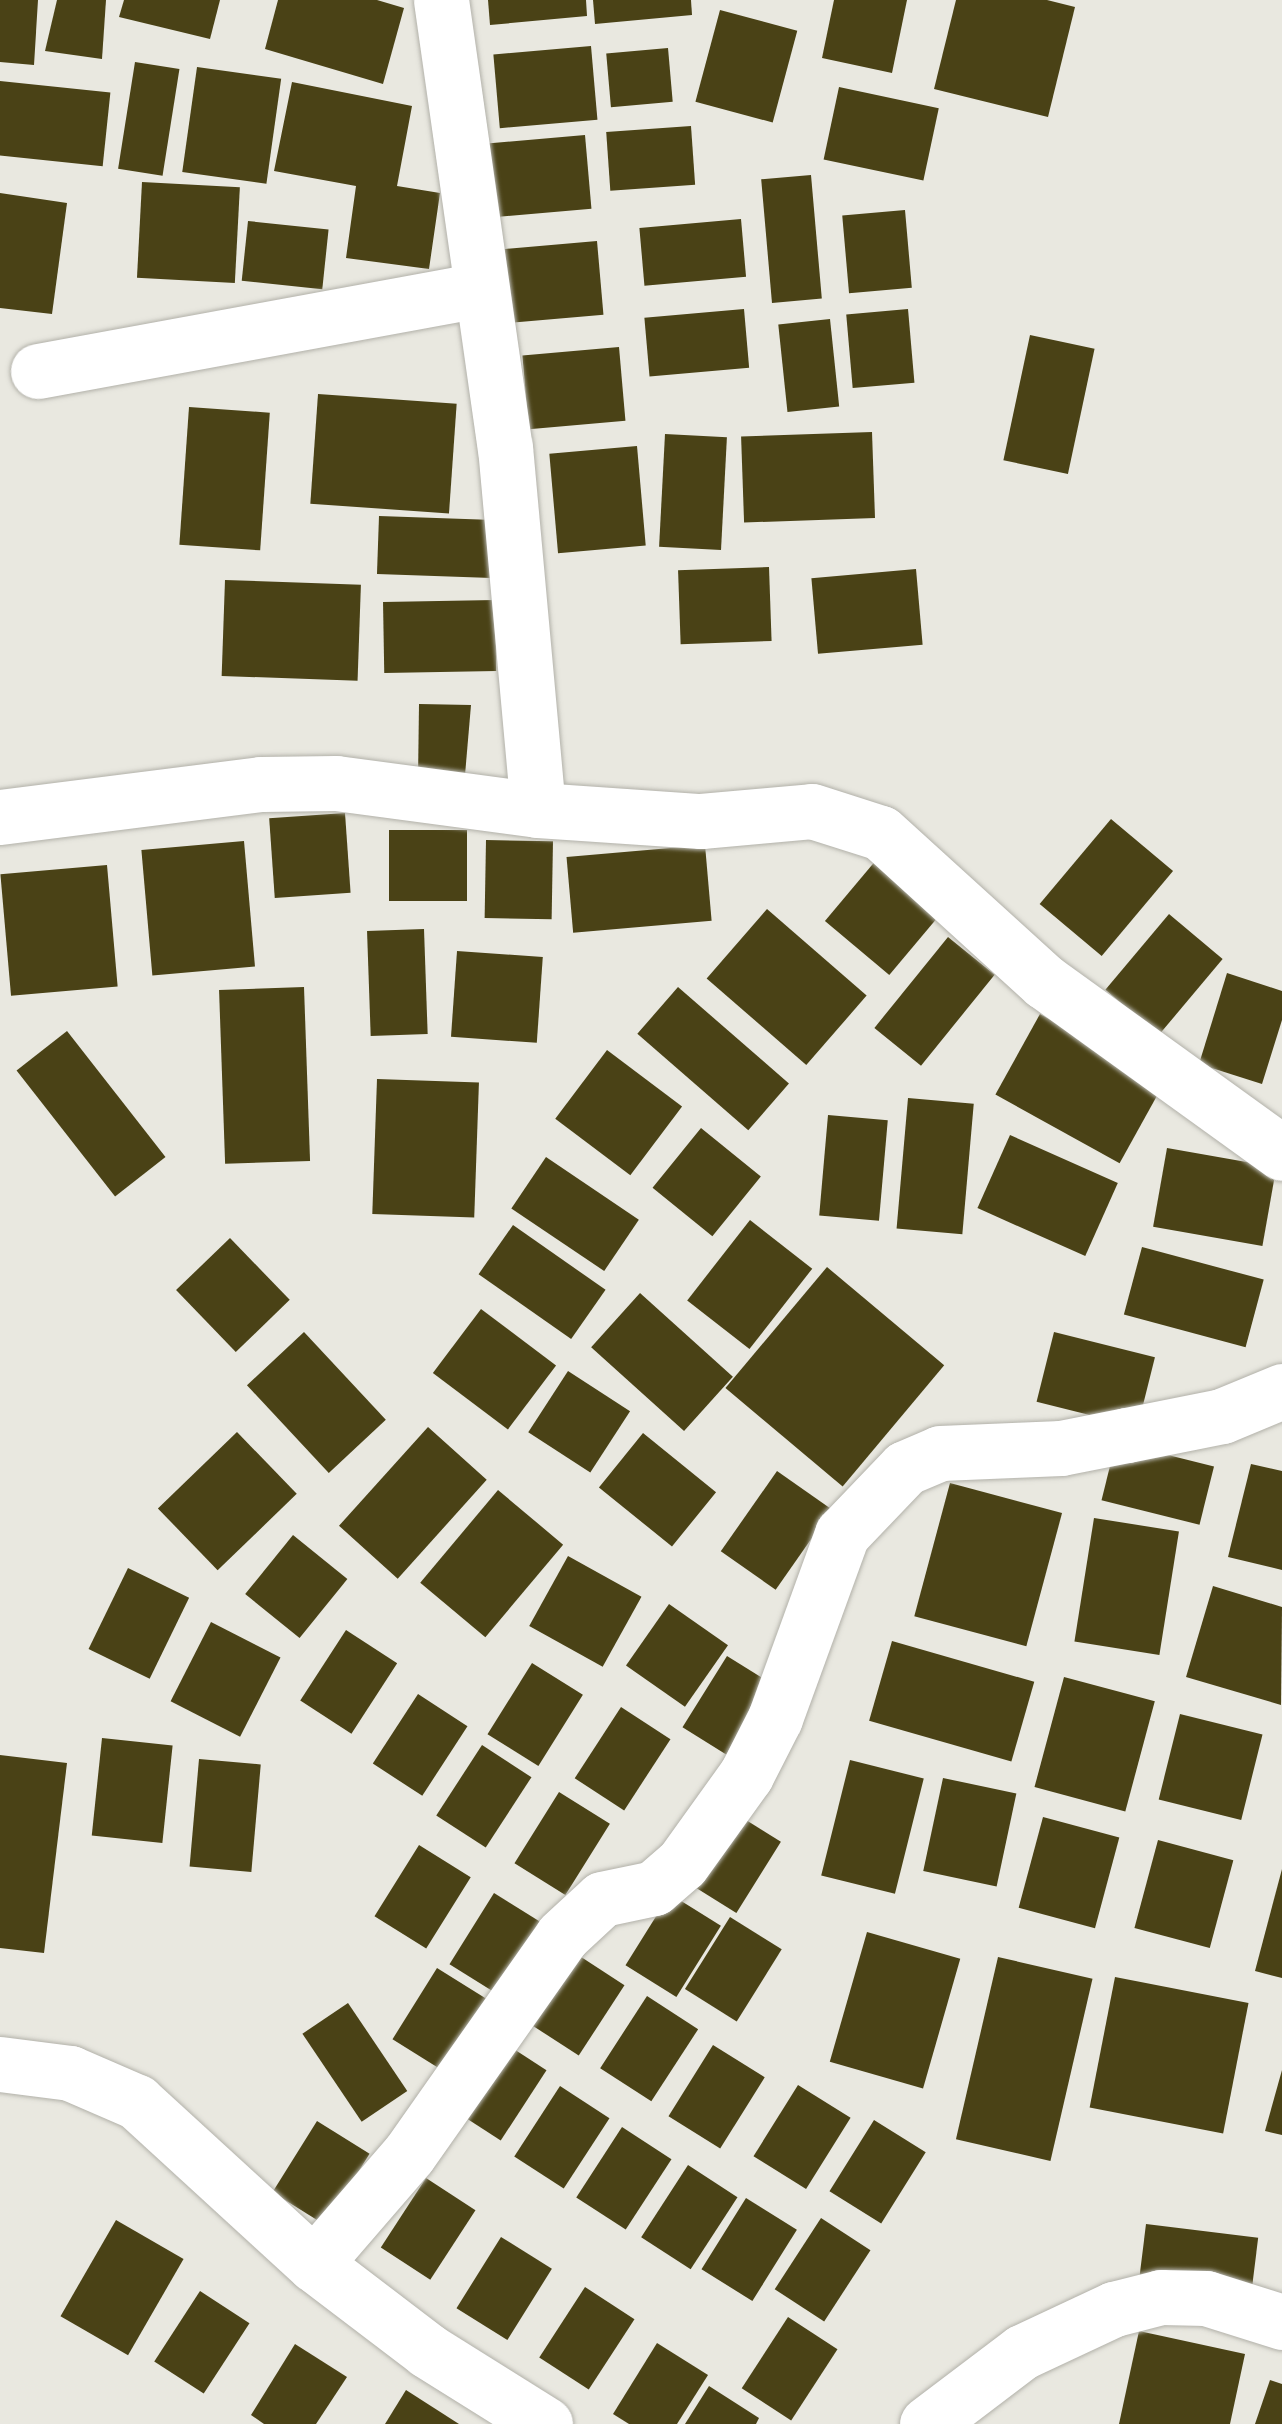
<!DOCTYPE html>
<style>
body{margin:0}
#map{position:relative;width:1282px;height:2424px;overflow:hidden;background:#e9e8e0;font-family:"Crimson Pro",serif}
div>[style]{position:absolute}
.building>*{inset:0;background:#4a4216;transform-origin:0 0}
.roads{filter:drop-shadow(0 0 2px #b2b1a9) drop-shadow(0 0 2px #b2b1a9)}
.street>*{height:55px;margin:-27.5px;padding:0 27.5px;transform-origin:27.5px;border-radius:27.5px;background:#fff}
span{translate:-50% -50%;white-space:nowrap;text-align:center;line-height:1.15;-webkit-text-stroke:10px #f6f5ed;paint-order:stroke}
</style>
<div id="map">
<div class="building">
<div style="clip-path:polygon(0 0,38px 0,34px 65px,0 62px)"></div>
<div style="clip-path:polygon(57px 0,106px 0,102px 59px,45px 51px)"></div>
<div style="clip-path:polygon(124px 0,220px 0,210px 39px,119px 17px)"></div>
<div style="clip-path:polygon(278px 0,377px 0,404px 8px,383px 84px,265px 49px)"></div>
<div style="clip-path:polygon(488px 0,586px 0,587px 16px,490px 25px)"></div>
<div style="clip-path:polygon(593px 0,691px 0,692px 15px,595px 24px)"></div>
<div style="clip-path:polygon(834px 0,907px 0,892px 73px,822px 58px)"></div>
<div style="clip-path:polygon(956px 0,1047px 0,1075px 7px,1048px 117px,934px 89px)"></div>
<div style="left:720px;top:10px;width:80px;height:95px;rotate:15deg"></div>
<div style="left:591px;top:46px;width:74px;height:98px;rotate:85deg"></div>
<div style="left:668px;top:48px;width:54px;height:62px;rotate:85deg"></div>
<div style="left:135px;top:62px;width:45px;height:108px;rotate:9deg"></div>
<div style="left:197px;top:67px;width:85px;height:106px;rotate:8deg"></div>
<div style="left:0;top:81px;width:111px;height:74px;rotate:6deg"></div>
<div style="clip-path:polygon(292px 82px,412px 106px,397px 186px,440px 193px,429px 269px,346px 258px,356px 186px,274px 171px)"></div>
<div style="left:839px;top:87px;width:102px;height:74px;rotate:12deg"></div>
<div style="left:691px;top:126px;width:59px;height:85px;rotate:86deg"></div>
<div style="left:585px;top:135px;width:74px;height:98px;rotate:85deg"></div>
<div style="left:811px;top:175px;width:124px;height:50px;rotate:85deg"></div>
<div style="left:142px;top:182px;width:98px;height:96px;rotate:3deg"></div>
<div style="clip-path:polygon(0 193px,67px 203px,52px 314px,0 308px)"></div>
<div style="left:905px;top:210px;width:78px;height:63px;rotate:85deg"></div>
<div style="left:741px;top:219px;width:58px;height:102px;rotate:85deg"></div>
<div style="left:248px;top:221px;width:81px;height:60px;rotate:6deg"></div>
<div style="left:597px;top:241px;width:74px;height:97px;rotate:85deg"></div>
<div style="left:744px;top:309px;width:59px;height:100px;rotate:85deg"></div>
<div style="left:908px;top:309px;width:74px;height:62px;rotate:85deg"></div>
<div style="left:830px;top:319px;width:88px;height:52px;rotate:84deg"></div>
<div style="left:1030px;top:335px;width:66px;height:128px;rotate:12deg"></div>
<div style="left:619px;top:347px;width:74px;height:97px;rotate:85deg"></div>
<div style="left:318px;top:394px;width:139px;height:110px;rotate:4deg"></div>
<div style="left:189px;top:407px;width:81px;height:138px;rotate:4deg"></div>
<div style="left:872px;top:432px;width:86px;height:131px;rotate:88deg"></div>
<div style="left:665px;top:434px;width:62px;height:113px;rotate:3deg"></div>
<div style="left:637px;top:446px;width:100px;height:88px;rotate:85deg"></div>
<div style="left:379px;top:516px;width:115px;height:58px;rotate:2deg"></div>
<div style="left:769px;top:567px;width:74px;height:91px;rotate:88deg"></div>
<div style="left:916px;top:569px;width:76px;height:105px;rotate:85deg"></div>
<div style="left:225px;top:580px;width:136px;height:96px;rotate:2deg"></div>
<div style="left:495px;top:600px;width:71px;height:112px;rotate:89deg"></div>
<div style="clip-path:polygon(419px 704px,471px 705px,465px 775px,418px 780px)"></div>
<div style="left:345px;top:813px;width:80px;height:76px;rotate:86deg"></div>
<div style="left:1111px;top:819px;width:81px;height:111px;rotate:40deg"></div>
<div style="left:389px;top:830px;width:78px;height:71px"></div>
<div style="left:486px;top:840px;width:67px;height:78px;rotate:1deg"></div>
<div style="left:244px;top:841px;width:126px;height:103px;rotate:85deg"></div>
<div style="left:705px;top:845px;width:76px;height:139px;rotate:85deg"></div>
<div style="left:877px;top:859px;width:84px;height:81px;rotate:40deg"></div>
<div style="left:107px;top:865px;width:122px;height:107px;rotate:85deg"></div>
<div style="left:767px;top:909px;width:132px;height:92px;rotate:41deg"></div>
<div style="left:1169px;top:914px;width:70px;height:99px;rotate:40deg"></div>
<div style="left:424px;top:929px;width:105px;height:57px;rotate:88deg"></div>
<div style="left:948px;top:937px;width:60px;height:117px;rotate:39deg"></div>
<div style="left:457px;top:951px;width:86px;height:86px;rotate:4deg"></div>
<div style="clip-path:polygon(1227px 973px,1282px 991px,1282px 1020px,1262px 1084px,1199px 1064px)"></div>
<div style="left:304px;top:987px;width:174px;height:85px;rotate:88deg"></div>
<div style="left:678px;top:987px;width:147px;height:62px;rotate:41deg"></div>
<div style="left:1040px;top:1014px;width:142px;height:92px;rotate:29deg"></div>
<div style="left:67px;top:1031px;width:160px;height:64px;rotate:52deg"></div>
<div style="left:607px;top:1050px;width:94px;height:86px;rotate:37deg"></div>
<div style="left:377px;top:1079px;width:102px;height:135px;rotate:2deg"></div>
<div style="left:908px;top:1098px;width:66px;height:131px;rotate:5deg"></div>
<div style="left:828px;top:1115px;width:60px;height:101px;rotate:5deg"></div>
<div style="left:701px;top:1128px;width:77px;height:77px;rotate:39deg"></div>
<div style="left:1010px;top:1135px;width:118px;height:80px;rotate:24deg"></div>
<div style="left:1167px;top:1148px;width:111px;height:80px;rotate:10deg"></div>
<div style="left:546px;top:1157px;width:112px;height:62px;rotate:34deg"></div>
<div style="left:750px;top:1220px;width:79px;height:102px;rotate:38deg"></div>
<div style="left:513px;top:1225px;width:113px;height:60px;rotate:35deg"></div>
<div style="left:230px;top:1238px;width:86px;height:75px;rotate:46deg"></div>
<div style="left:1142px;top:1247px;width:126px;height:70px;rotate:15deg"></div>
<div style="left:827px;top:1267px;width:153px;height:158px;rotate:40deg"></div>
<div style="left:640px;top:1293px;width:125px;height:73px;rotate:42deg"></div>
<div style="left:481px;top:1309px;width:94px;height:80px;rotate:37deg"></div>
<div style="left:304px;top:1332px;width:120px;height:78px;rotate:47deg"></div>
<div style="left:1054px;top:1332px;width:104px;height:72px;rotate:14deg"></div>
<div style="left:568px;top:1371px;width:74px;height:73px;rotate:33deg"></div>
<div style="left:428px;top:1427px;width:79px;height:133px;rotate:42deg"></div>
<div style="left:237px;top:1432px;width:86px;height:110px;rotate:46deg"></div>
<div style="left:643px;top:1433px;width:94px;height:70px;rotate:39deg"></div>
<div style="left:1116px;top:1442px;width:101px;height:60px;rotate:14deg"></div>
<div style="clip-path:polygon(1251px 1464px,1282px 1471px,1282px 1570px,1228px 1557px)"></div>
<div style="left:777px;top:1471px;width:67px;height:98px;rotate:35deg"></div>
<div style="left:950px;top:1483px;width:116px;height:138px;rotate:15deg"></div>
<div style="left:498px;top:1490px;width:85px;height:121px;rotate:40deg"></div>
<div style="left:1094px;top:1518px;width:86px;height:125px;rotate:9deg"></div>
<div style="left:293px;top:1535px;width:70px;height:76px;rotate:39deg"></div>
<div style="left:568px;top:1556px;width:84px;height:80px;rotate:29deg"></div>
<div style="left:128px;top:1568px;width:68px;height:90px;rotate:26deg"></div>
<div style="clip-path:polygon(1213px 1586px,1282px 1607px,1281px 1705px,1186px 1677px)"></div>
<div style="left:669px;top:1604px;width:72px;height:75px;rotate:35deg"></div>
<div style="left:211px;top:1622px;width:78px;height:89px;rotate:27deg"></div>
<div style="left:346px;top:1630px;width:61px;height:84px;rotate:33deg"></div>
<div style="left:892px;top:1641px;width:148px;height:83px;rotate:16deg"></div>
<div style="left:727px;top:1656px;width:61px;height:84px;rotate:32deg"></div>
<div style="left:532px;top:1663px;width:60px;height:84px;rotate:32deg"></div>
<div style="left:1064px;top:1677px;width:94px;height:114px;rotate:15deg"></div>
<div style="left:418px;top:1694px;width:59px;height:83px;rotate:33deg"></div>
<div style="left:621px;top:1707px;width:59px;height:85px;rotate:33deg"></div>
<div style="left:1180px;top:1714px;width:85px;height:88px;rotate:14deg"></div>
<div style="left:102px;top:1738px;width:71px;height:98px;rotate:6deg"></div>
<div style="left:482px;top:1745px;width:59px;height:84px;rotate:33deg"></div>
<div style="clip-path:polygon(0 1755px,67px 1763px,44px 1953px,0 1948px)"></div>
<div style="left:199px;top:1759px;width:62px;height:108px;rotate:5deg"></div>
<div style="left:850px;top:1760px;width:76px;height:119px;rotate:14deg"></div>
<div style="left:943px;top:1778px;width:75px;height:95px;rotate:12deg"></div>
<div style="left:559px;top:1792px;width:60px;height:84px;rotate:32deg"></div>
<div style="left:730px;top:1810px;width:60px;height:84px;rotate:32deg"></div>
<div style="left:1043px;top:1817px;width:79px;height:94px;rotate:15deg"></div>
<div style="left:1158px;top:1840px;width:78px;height:91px;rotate:15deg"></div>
<div style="left:419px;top:1845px;width:61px;height:84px;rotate:32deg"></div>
<div style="clip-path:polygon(1282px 1869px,1282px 1978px,1255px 1971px)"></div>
<div style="left:494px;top:1893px;width:61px;height:84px;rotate:32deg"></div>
<div style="left:670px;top:1894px;width:60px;height:84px;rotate:32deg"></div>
<div style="left:730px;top:1917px;width:61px;height:85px;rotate:32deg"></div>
<div style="left:867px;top:1932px;width:97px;height:135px;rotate:16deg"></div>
<div style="left:575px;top:1953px;width:59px;height:84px;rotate:33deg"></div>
<div style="left:998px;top:1957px;width:97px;height:187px;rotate:13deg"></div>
<div style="left:437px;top:1968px;width:60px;height:84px;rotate:32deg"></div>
<div style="left:1115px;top:1977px;width:136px;height:133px;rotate:11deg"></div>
<div style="left:647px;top:1996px;width:61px;height:86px;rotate:33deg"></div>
<div style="left:348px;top:2003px;width:106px;height:55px;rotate:56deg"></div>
<div style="left:497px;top:2038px;width:59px;height:84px;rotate:33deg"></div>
<div style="left:713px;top:2045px;width:61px;height:84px;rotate:32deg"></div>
<div style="clip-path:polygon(1282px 2070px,1282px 2135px,1265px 2131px)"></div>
<div style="left:798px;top:2085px;width:62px;height:84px;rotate:32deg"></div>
<div style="left:560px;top:2086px;width:59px;height:84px;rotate:33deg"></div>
<div style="left:874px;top:2120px;width:61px;height:84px;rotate:32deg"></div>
<div style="left:317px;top:2121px;width:62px;height:84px;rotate:32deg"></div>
<div style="left:622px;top:2127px;width:59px;height:84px;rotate:33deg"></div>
<div style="left:688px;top:2165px;width:59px;height:86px;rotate:33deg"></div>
<div style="left:426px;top:2178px;width:59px;height:83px;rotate:33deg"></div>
<div style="left:746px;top:2198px;width:60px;height:84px;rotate:32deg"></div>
<div style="left:821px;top:2218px;width:59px;height:85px;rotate:33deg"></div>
<div style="left:116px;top:2220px;width:78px;height:111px;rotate:30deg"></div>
<div style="left:1146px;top:2224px;width:113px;height:55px;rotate:7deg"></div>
<div style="left:501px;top:2237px;width:60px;height:84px;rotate:32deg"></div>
<div style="left:585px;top:2287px;width:59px;height:84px;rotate:33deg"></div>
<div style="left:200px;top:2291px;width:59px;height:84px;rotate:33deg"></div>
<div style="left:788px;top:2317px;width:59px;height:85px;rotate:33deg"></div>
<div style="clip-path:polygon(1139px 2331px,1245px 2354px,1230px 2424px,1119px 2424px)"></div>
<div style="clip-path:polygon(657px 2343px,708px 2375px,677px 2424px,629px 2424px,613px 2414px)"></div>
<div style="clip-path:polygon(295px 2344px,347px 2377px,316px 2424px,264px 2424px,251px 2415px)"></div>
<div style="clip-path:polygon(1270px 2380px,1282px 2384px,1282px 2424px,1255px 2424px)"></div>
<div style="clip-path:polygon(709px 2386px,759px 2418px,756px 2424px,685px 2424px)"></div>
<div style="clip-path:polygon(406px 2390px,459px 2424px,385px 2424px)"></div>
</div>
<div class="roads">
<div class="street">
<div style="left:441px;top:0;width:452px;rotate:81.9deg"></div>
<div style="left:505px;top:447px;width:364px;rotate:84.8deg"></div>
<div style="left:38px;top:371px;width:449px;rotate:-10.4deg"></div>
<div style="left:0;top:817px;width:263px;rotate:-7.2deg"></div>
<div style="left:261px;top:784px;width:75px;rotate:-0.8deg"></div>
<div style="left:336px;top:783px;width:204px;rotate:7.6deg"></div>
<div style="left:538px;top:810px;width:163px;rotate:3.9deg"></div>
<div style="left:701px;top:821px;width:111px;rotate:-5.1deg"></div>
<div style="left:812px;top:811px;width:72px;rotate:17.7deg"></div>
<div style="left:881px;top:833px;width:222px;rotate:42.3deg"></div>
<div style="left:1045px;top:982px;width:292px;rotate:35.8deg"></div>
<div style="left:0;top:2064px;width:71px;rotate:7.3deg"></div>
<div style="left:70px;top:2073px;width:73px;rotate:23.4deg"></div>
<div style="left:137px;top:2102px;width:240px;rotate:42.5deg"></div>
<div style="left:314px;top:2264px;width:143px;rotate:37.3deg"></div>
<div style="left:428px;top:2351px;width:138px;rotate:32deg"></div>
<div style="left:314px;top:2264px;width:145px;rotate:-49.2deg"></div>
<div style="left:409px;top:2154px;width:266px;rotate:-54.9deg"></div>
<div style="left:562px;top:1936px;width:54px;rotate:-42.8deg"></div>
<div style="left:602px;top:1899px;width:53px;rotate:-11.9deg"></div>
<div style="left:654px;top:1888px;width:37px;rotate:-41deg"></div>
<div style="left:682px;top:1864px;width:110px;rotate:-54.3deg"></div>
<div style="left:746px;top:1775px;width:64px;rotate:-63deg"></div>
<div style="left:775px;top:1718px;width:196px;rotate:-70deg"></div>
<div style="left:842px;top:1534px;width:91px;rotate:-46.3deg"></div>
<div style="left:905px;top:1468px;width:38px;rotate:-23deg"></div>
<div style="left:940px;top:1453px;width:121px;rotate:-2.4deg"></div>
<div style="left:1061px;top:1448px;width:67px;rotate:-11.1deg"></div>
<div style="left:1127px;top:1435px;width:97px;rotate:-11.3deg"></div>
<div style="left:1222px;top:1416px;width:65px;rotate:-22.6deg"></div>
<div style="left:927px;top:2424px;width:119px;rotate:-37.2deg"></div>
<div style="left:1022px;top:2352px;width:102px;rotate:-25.1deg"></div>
<div style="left:1114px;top:2309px;width:49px;rotate:-14.3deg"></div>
<div style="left:1161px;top:2297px;width:45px;rotate:1.3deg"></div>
<div style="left:1206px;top:2298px;width:80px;rotate:17.5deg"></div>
</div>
</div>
</div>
